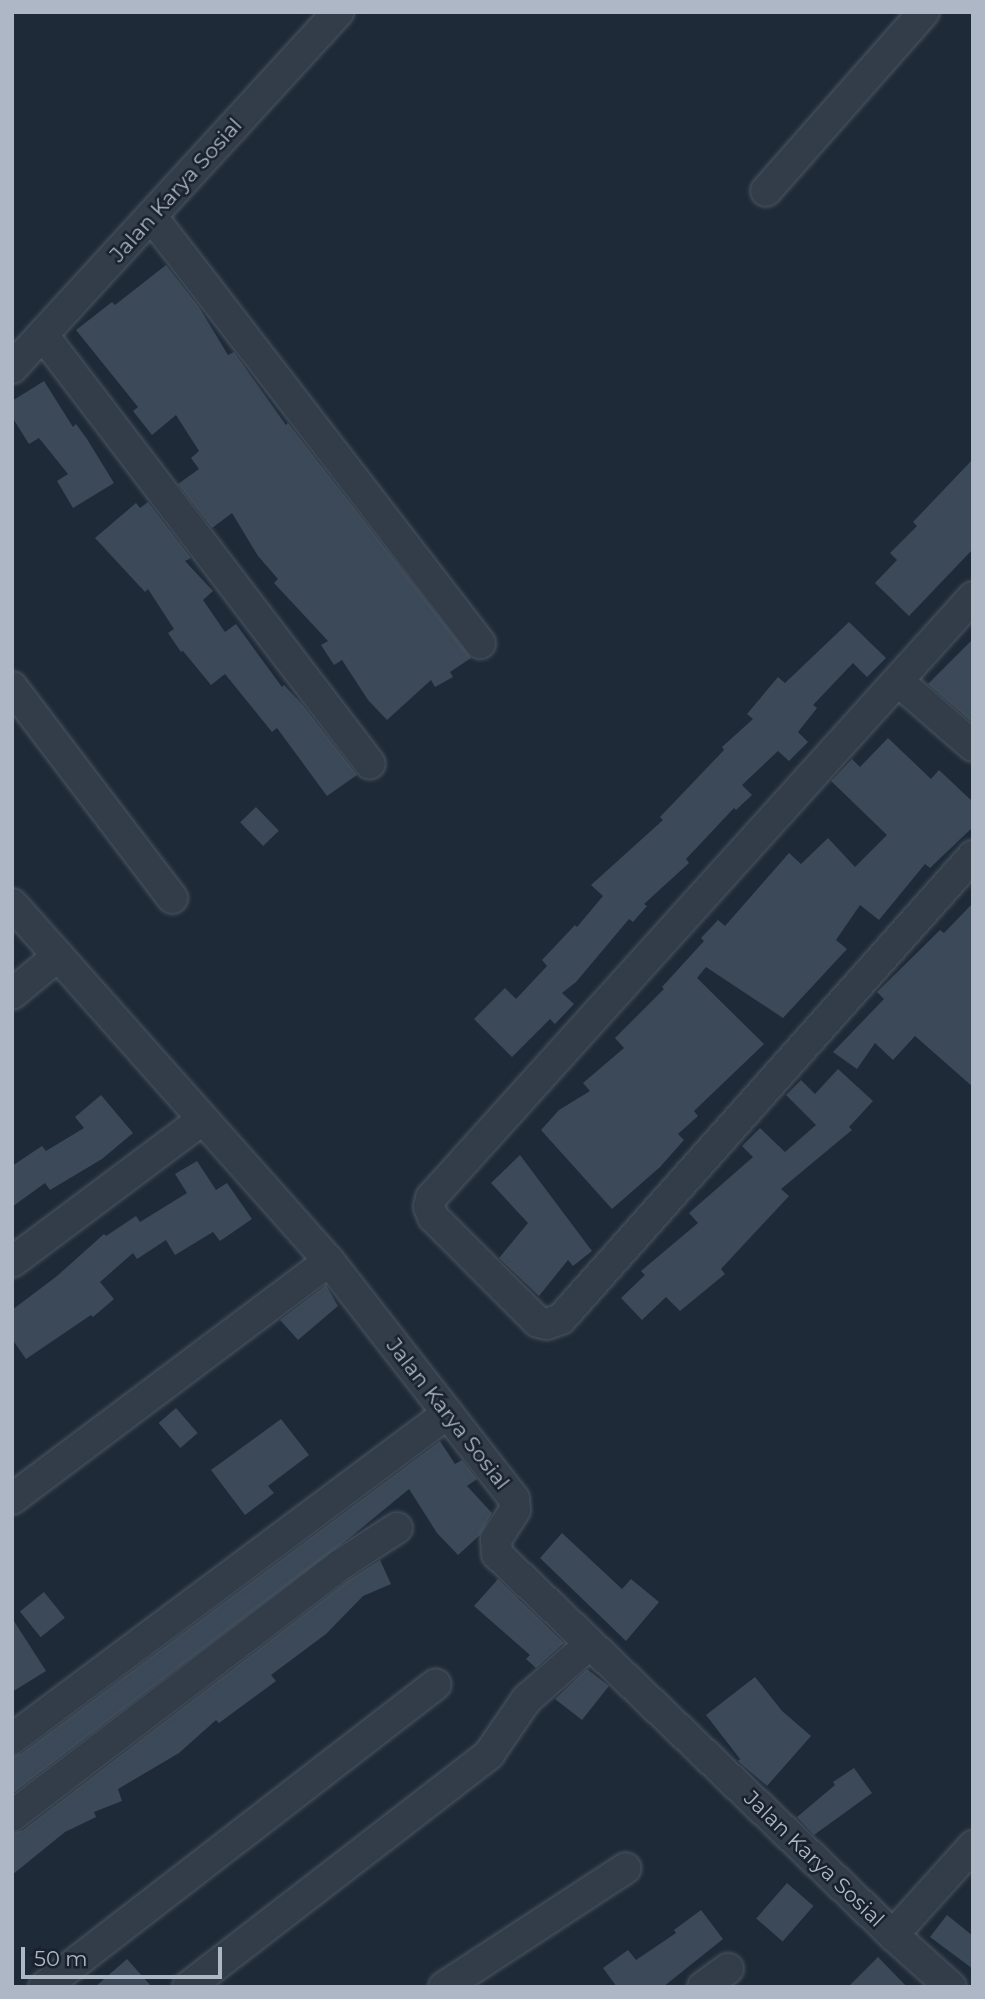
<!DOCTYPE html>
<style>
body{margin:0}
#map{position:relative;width:985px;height:1999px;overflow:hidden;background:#1f2a38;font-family:Montserrat,sans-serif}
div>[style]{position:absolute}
.building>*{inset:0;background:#3b4958;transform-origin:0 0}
.roads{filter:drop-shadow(0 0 2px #4d5763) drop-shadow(0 0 2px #4d5763)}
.street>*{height:30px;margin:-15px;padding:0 15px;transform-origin:15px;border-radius:15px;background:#333c49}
span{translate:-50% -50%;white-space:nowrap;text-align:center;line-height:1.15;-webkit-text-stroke:5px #18212d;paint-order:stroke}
.street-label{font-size:21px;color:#adb7c5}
.frame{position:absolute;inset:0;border:14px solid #adb7c5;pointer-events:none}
.scale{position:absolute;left:21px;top:1947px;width:201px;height:32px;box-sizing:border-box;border:4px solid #adb7c5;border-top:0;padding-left:9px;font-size:21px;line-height:24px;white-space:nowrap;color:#adb7c5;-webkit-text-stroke:5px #18212d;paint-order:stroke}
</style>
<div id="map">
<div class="building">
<div style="clip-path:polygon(166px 265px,199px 307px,228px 355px,234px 352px,286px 425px,288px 423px,471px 658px,450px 672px,453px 677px,435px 687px,431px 680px,387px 720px,368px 700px,342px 660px,334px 665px,321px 645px,328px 641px,274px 583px,278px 579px,258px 556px,232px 513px,212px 528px,178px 484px,199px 469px,191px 458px,199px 451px,176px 415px,152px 435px,133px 411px,138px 407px,76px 330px,112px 302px,115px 305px)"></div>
<div style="clip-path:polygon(44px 381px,73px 427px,76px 424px,87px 439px,114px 483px,73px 508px,57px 481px,68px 474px,39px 438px,29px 444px,12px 417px,12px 401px)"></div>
<div style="clip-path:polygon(973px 459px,973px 549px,909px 616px,875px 583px,897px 560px,890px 553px,917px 526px,913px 522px)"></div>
<div style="clip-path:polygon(148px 502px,191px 558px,185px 561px,213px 591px,203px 600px,225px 632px,236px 624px,282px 687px,284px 685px,302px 704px,357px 775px,327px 796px,277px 728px,272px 732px,225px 674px,211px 685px,183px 651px,181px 652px,168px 633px,174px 629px,148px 589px,145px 592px,95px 538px,136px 503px,140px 508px)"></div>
<div style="clip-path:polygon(849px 622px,886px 658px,867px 677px,853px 663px,813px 705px,817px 708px,798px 732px,808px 742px,789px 761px,778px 751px,742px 785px,752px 795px,736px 810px,734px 808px,686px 859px,689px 863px,644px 904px,647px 906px,633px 922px,629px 919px,576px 982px,562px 993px,574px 1004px,555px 1024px,550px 1019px,512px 1057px,474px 1019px,505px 988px,516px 999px,547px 966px,542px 960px,575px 925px,577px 927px,603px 896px,591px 885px,663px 820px,660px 817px,724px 750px,722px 747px,753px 719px,747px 714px,778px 677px,785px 683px)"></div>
<div style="clip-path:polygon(973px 639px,973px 723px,928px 684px)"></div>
<div style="clip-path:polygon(888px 738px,931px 779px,939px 770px,973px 802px,973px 827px,930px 868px,925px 864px,879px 920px,860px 905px,836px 940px,847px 949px,783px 1018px,706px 967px,697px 978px,764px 1044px,694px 1111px,698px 1116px,678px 1134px,684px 1140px,660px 1167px,612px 1209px,541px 1130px,559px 1110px,590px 1091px,583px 1083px,624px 1048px,615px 1038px,664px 989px,662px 987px,704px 941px,701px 938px,718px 920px,725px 926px,789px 853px,801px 864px,828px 838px,855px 867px,887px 835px,831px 781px,852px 759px,860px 767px)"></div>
<div style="left:256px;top:807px;width:33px;height:22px;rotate:46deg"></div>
<div style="clip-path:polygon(973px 903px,973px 1087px,915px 1036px,893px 1060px,875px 1043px,857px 1069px,833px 1052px,884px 999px,877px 992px,940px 930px,944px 933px)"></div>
<div style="clip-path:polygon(838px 1069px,873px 1101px,849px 1127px,852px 1130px,781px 1189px,789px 1196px,721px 1269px,725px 1274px,680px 1311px,666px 1297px,642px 1320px,621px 1298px,645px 1275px,641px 1271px,698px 1223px,689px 1213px,753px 1157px,742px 1146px,760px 1128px,785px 1152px,816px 1125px,786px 1095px,801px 1080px,815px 1094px)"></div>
<div style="clip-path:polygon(101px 1095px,133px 1133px,102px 1159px,50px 1190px,45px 1183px,12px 1207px,12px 1166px,42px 1146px,46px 1151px,84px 1128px,75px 1117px)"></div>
<div style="clip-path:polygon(520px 1155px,592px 1251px,573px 1266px,568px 1260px,539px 1296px,499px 1258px,528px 1223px,491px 1183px)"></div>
<div style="clip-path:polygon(197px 1161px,216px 1190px,227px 1183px,252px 1219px,220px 1241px,213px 1232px,175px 1255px,166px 1240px,137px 1259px,133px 1253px,100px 1282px,114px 1299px,93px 1317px,91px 1315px,26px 1359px,12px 1339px,12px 1310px,57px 1276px,104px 1234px,106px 1236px,136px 1216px,140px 1222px,187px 1193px,175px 1174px)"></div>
<div style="clip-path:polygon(326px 1285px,338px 1306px,298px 1340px,280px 1320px)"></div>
<div style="left:176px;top:1408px;width:33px;height:23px;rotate:49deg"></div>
<div style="clip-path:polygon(281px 1419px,309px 1455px,268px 1486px,274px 1493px,245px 1515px,211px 1470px)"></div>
<div style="clip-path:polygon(440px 1441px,455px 1464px,462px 1460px,477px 1479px,467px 1486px,492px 1513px,480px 1535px,458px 1555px,437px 1533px,409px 1489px,352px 1536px,12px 1794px,12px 1756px,22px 1753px)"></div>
<div style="clip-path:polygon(562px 1533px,622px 1589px,631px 1579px,659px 1602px,626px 1641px,540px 1558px)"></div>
<div style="clip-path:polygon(380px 1560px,391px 1584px,363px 1596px,326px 1634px,271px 1675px,276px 1681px,219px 1723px,216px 1720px,179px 1753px,118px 1789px,122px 1801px,94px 1812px,96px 1817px,65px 1832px,12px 1875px,12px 1833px,23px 1830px,350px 1579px)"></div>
<div style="clip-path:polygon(498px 1579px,564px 1643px,536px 1668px,526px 1659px,530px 1655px,474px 1606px)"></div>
<div style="left:44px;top:1592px;width:33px;height:31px;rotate:51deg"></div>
<div style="clip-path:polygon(12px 1618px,46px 1671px,12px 1692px)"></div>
<div style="clip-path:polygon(587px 1669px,609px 1686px,582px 1720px,555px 1699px)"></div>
<div style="clip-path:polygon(755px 1677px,782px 1711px,811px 1736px,767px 1786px,738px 1761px,740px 1759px,706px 1715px)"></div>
<div style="clip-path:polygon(854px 1768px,872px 1793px,814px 1835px,797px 1817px,835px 1785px,833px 1782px)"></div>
<div style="left:787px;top:1883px;width:35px;height:47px;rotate:41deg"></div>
<div style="clip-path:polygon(701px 1910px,723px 1939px,663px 1987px,617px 1987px,603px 1968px,628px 1950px,636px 1960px,676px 1933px,674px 1930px)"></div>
<div style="clip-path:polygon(947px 1915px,973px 1936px,973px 1969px,930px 1937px)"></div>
<div style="clip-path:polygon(878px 1957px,907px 1987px,848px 1987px)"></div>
<div style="clip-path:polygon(127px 1959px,152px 1987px,95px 1987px)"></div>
</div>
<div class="roads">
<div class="street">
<div style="left:766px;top:191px;width:239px;rotate:-48.6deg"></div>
<div style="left:152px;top:217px;width:538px;rotate:52.41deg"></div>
<div style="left:43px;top:335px;width:539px;rotate:52.68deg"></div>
<div style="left:12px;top:368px;width:483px;rotate:-47.5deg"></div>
<div style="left:973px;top:597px;width:809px;rotate:132.05deg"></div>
<div style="left:431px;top:1198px;width:9px;rotate:103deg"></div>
<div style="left:429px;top:1207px;width:11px;rotate:68deg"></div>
<div style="left:433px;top:1217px;width:148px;rotate:45deg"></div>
<div style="left:538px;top:1322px;width:9px;rotate:13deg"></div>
<div style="left:547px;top:1324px;width:15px;rotate:-20deg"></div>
<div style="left:561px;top:1319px;width:620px;rotate:-48.34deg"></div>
<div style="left:898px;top:681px;width:99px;rotate:40.9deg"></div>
<div style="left:12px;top:687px;width:265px;rotate:52.8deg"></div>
<div style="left:12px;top:904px;width:477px;rotate:48.4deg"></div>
<div style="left:329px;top:1261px;width:301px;rotate:52.1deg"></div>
<div style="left:514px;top:1499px;width:11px;rotate:85deg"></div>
<div style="left:515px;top:1510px;width:35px;rotate:123deg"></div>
<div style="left:496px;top:1539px;width:15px;rotate:86deg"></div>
<div style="left:497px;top:1554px;width:550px;rotate:43.89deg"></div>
<div style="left:893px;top:1935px;width:78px;rotate:41.9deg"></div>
<div style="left:12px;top:994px;width:60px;rotate:-39.6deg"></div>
<div style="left:12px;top:1262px;width:237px;rotate:-36.8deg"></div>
<div style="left:12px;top:1499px;width:396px;rotate:-36.9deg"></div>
<div style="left:12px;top:1739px;width:544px;rotate:-36.79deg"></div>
<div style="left:12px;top:1816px;width:413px;rotate:-37.4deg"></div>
<div style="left:340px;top:1565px;width:68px;rotate:-33deg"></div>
<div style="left:893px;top:1935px;width:120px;rotate:-48deg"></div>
<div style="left:44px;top:1987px;width:495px;rotate:-37.7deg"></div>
<div style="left:188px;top:1987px;width:381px;rotate:-37.7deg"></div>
<div style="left:489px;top:1754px;width:67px;rotate:-55.4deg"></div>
<div style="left:527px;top:1699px;width:84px;rotate:-41.1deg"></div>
<div style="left:444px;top:1987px;width:217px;rotate:-33.2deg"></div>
<div style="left:703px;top:1987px;width:31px;rotate:-36deg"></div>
</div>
</div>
<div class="street-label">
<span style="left:176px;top:190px;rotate:-48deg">Jalan Karya Sosial</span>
<span style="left:448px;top:1414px;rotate:52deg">Jalan Karya Sosial</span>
<span style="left:814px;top:1859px;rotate:44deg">Jalan Karya Sosial</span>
</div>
<div class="frame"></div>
<div class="scale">50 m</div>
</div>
